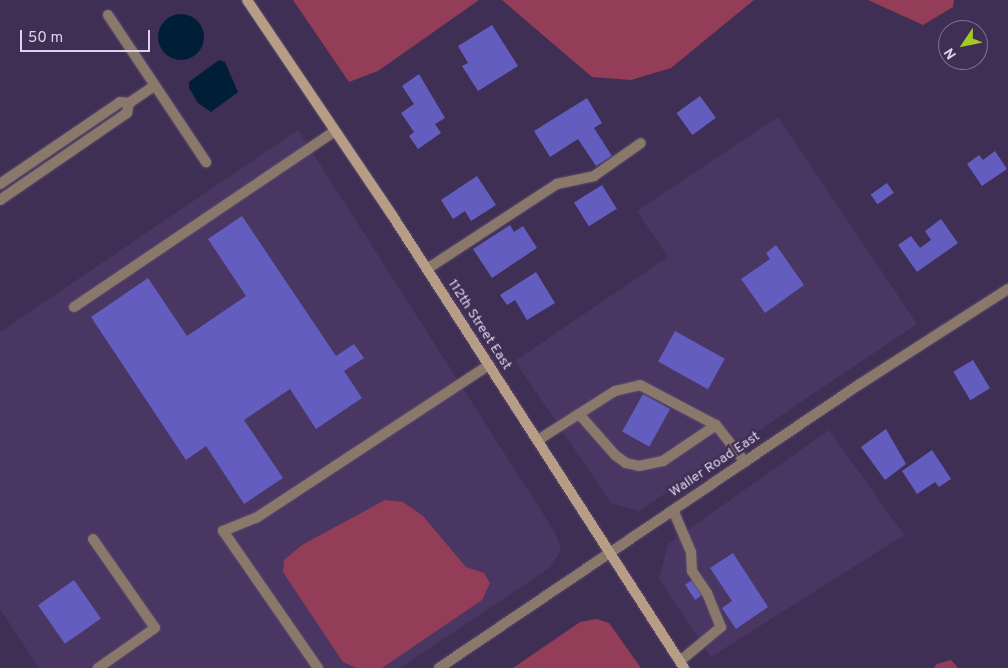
<!DOCTYPE html>
<style>
body{margin:0}
#map{position:relative;width:1008px;height:668px;overflow:hidden;background:#402f54;font-family:Overpass,sans-serif}
div>[style]{position:absolute}
.built>*{inset:0;background:#493662}
.green>*{inset:0;background:#943d58}
.water>*{inset:0;background:#001f36}
.round{border-radius:50%}
.building>*{inset:0;background:#645dc0;transform-origin:0 0}
.roads{filter:drop-shadow(0 0 1px #5c4d6f) drop-shadow(0 0 1px #5c4d6f)}
.service>*{height:10px;margin:-5px;padding:0 5px;transform-origin:5px;border-radius:5px;background:#8a796b}
.tertiary>*{height:10px;margin:-5px;padding:0 5px;transform-origin:5px;border-radius:5px;background:#8a796b}
.secondary>*{height:10px;margin:-5px;padding:0 5px;transform-origin:5px;border-radius:5px;background:#b89d86}
span{translate:-50% -50%;white-space:nowrap;text-align:center;line-height:1.15;-webkit-text-stroke:5px #402f54;paint-order:stroke}
.street-label{font-size:14px;color:#ddd4eb}
.north{position:absolute;left:938px;top:20px;width:50px;height:50px;box-sizing:border-box;background:#402f54;border:1px solid #7f7190;border-radius:50%;rotate:236deg;font-size:14px;font-weight:700;line-height:20px;text-align:center;color:#ddd4eb}
.north::after{content:'';display:block;margin:auto;width:18px;height:22px;background:#a2c928;clip-path:polygon(50% 0,100% 100%,50% 72%,0 100%)}
.scale{position:absolute;left:20px;top:30px;width:130px;height:22px;box-sizing:border-box;border:2px solid #ddd4eb;border-top:0;padding-left:6px;font-size:15px;line-height:18px;white-space:nowrap;color:#ddd4eb;-webkit-text-stroke:4px #402f54;paint-order:stroke}
</style>
<div id="map">
<div class="built">
<div style="clip-path:polygon(778px 117px,917px 324px,639px 511px,611px 503px,515px 361px,668px 257px,637px 211px)"></div>
<div style="clip-path:polygon(298px 130px,556px 534px,561px 551px,548px 569px,400px 668px,39px 668px,0 609px,0 332px)"></div>
<div style="clip-path:polygon(829px 430px,904px 535px,711px 657px,659px 579px,668px 544px)"></div>
</div>
<div class="green">
<div style="clip-path:polygon(293px 0,479px 0,378px 71px,349px 82px)"></div>
<div style="clip-path:polygon(502px 0,754px 0,671px 68px,631px 80px,592px 77px)"></div>
<div style="clip-path:polygon(868px 0,954px 0,953px 7px,923px 25px)"></div>
<div style="clip-path:polygon(385px 500px,403px 502px,423px 516px,466px 567px,484px 573px,490px 583px,482px 600px,382px 668px,356px 668px,343px 662px,283px 572px,284px 560px,302px 545px)"></div>
<div style="clip-path:polygon(597px 619px,609px 623px,641px 668px,513px 668px,580px 622px)"></div>
<div style="clip-path:polygon(951px 660px,958px 668px,934px 668px,937px 664px)"></div>
</div>
<div class="water">
<div class="round" style="left:158px;top:14px;width:46px;height:46px"></div>
<div style="clip-path:polygon(219px 60px,225px 62px,238px 92px,211px 112px,198px 103px,189px 88px,189px 82px)"></div>
</div>
<div class="building">
<div style="clip-path:polygon(492px 25px,518px 66px,478px 91px,462px 66px,468px 63px,458px 46px)"></div>
<div style="clip-path:polygon(419px 74px,445px 118px,435px 124px,441px 133px,418px 149px,409px 136px,414px 132px,401px 113px,414px 104px,402px 86px)"></div>
<div style="left:700px;top:96px;width:27px;height:29px;rotate:54deg"></div>
<div style="clip-path:polygon(587px 98px,602px 123px,594px 128px,612px 156px,596px 166px,578px 139px,550px 157px,534px 131px)"></div>
<div style="clip-path:polygon(995px 151px,1007px 169px,982px 186px,967px 164px,979px 155px,983px 160px)"></div>
<div style="clip-path:polygon(477px 176px,496px 205px,471px 221px,465px 211px,453px 219px,441px 200px)"></div>
<div style="left:887px;top:183px;width:12px;height:20px;rotate:55deg"></div>
<div style="left:602px;top:185px;width:28px;height:33px;rotate:58deg"></div>
<div style="clip-path:polygon(242px 216px,336px 356px,354px 344px,364px 358px,344px 371px,362px 398px,316px 429px,290px 389px,244px 420px,283px 478px,244px 504px,206px 446px,186px 460px,91px 317px,148px 278px,187px 336px,246px 296px,208px 239px)"></div>
<div style="clip-path:polygon(941px 219px,958px 243px,917px 272px,898px 245px,911px 236px,920px 248px,931px 240px,925px 231px)"></div>
<div style="clip-path:polygon(510px 225px,514px 232px,523px 226px,537px 248px,492px 278px,473px 249px)"></div>
<div style="clip-path:polygon(776px 245px,804px 285px,765px 313px,741px 279px,770px 259px,766px 253px)"></div>
<div style="clip-path:polygon(536px 272px,555px 303px,527px 320px,515px 300px,507px 305px,500px 295px)"></div>
<div style="left:675px;top:331px;width:57px;height:35px;rotate:29deg"></div>
<div style="left:973px;top:360px;width:33px;height:23px;rotate:59deg"></div>
<div style="left:643px;top:394px;width:31px;height:43px;rotate:29deg"></div>
<div style="clip-path:polygon(886px 429px,906px 464px,885px 480px,861px 447px)"></div>
<div style="clip-path:polygon(932px 450px,951px 479px,939px 487px,935px 482px,917px 494px,902px 471px)"></div>
<div style="clip-path:polygon(733px 553px,768px 607px,736px 629px,722px 608px,732px 601px,710px 568px)"></div>
<div style="left:695px;top:578px;width:18px;height:12px;rotate:56deg"></div>
<div style="left:74px;top:580px;width:47px;height:44px;rotate:55deg"></div>
</div>
<div class="roads">
<div class="service">
<div style="left:108px;top:15px;width:177px;rotate:56.3deg"></div>
<div style="left:0;top:184px;width:145px;rotate:-34.3deg"></div>
<div style="left:120px;top:102px;width:9px;rotate:6deg"></div>
<div style="left:0;top:200px;width:154px;rotate:-34.4deg"></div>
<div style="left:127px;top:113px;width:10px;rotate:-79deg"></div>
<div style="left:129px;top:103px;width:30px;rotate:-34deg"></div>
<div style="left:427px;top:269px;width:155px;rotate:-33.2deg"></div>
<div style="left:557px;top:184px;width:38px;rotate:-12deg"></div>
<div style="left:594px;top:176px;width:57px;rotate:-35.1deg"></div>
<div style="left:74px;top:307px;width:315px;rotate:-34deg"></div>
<div style="left:579px;top:414px;width:55px;rotate:48.7deg"></div>
<div style="left:615px;top:455px;width:14px;rotate:36deg"></div>
<div style="left:626px;top:463px;width:13px;rotate:13deg"></div>
<div style="left:639px;top:466px;width:25px;rotate:-12deg"></div>
<div style="left:663px;top:461px;width:64px;rotate:-34.2deg"></div>
<div style="left:538px;top:440px;width:91px;rotate:-32.5deg"></div>
<div style="left:615px;top:391px;width:26px;rotate:-13deg"></div>
<div style="left:640px;top:385px;width:86px;rotate:27.8deg"></div>
<div style="left:716px;top:425px;width:47px;rotate:51.9deg"></div>
<div style="left:673px;top:510px;width:46px;rotate:66.8deg"></div>
<div style="left:691px;top:552px;width:19px;rotate:87deg"></div>
<div style="left:692px;top:571px;width:27px;rotate:56deg"></div>
<div style="left:707px;top:593px;width:37px;rotate:68deg"></div>
<div style="left:721px;top:627px;width:53px;rotate:140.3deg"></div>
<div style="left:93px;top:539px;width:108px;rotate:55.1deg"></div>
<div style="left:155px;top:628px;width:70px;rotate:144.9deg"></div>
<div style="left:318px;top:668px;width:167px;rotate:-124.7deg"></div>
<div style="left:223px;top:531px;width:35px;rotate:-22deg"></div>
<div style="left:256px;top:518px;width:279px;rotate:-33.3deg"></div>
</div>
<div class="tertiary">
<div style="left:439px;top:668px;width:508px;rotate:-34deg"></div>
<div style="left:860px;top:384px;width:176px;rotate:-32.7deg"></div>
</div>
<div class="secondary">
<div style="left:247px;top:0;width:259px;rotate:56deg"></div>
<div style="left:392px;top:215px;width:539px;rotate:57.19deg"></div>
</div>
</div>
<div class="street-label">
<span style="left:479px;top:325px;rotate:57deg">112th Street East</span>
<span style="left:715px;top:465px;rotate:-34deg">Waller Road East</span>
</div>
<div class="north">N</div>
<div class="scale">50 m</div>
</div>
